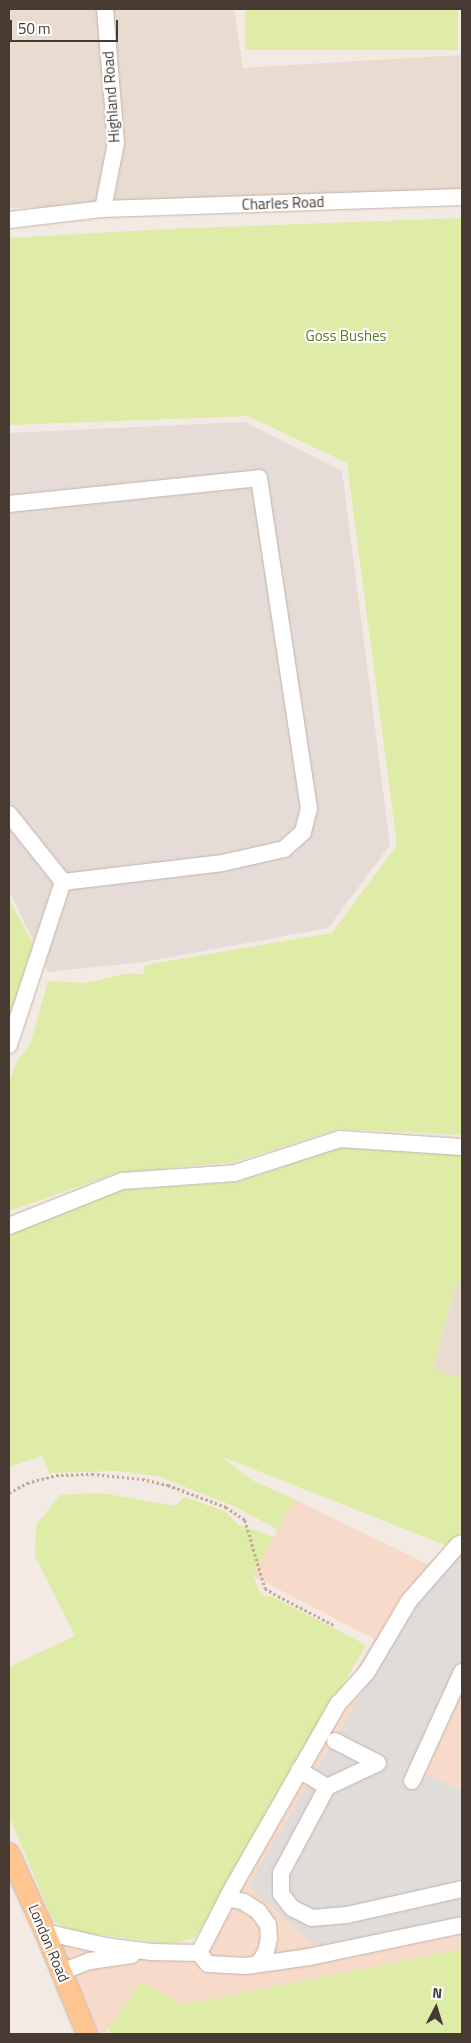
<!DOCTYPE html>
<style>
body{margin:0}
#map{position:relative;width:471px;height:2043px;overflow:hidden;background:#f3eae3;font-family:"Titillium Web",sans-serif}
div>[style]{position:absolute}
.residential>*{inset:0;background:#e8dbd0}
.commercial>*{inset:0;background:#f8dacb}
.industrial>*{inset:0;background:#e5dcd8}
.green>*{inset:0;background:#deeca7;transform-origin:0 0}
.parking>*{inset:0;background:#e0dcd9}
.path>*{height:2.5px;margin-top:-1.25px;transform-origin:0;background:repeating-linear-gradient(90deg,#c3a794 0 2.5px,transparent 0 5px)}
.roads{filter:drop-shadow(0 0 1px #c3b3a8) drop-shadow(0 0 1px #c3b3a8)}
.minor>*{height:16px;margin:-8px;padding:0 8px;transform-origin:8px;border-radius:8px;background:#fff}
.major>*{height:20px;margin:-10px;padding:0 10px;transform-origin:10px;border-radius:10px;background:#ffc590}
span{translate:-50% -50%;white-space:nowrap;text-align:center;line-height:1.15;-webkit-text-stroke:4px #fff;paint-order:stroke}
.street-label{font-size:15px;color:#463a33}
.park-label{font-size:15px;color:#597d20}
.frame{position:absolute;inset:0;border:10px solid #463a33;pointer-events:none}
.north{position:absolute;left:411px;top:1983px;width:50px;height:50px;-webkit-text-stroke:4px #fff;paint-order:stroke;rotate:5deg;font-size:14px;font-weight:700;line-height:20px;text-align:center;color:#463a33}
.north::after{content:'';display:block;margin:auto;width:18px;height:22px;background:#463a33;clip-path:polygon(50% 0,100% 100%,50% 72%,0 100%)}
.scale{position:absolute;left:10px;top:20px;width:108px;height:22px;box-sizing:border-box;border:2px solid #463a33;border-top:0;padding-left:6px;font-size:15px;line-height:18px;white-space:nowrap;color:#463a33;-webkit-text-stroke:4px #fff;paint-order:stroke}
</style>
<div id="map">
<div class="residential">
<div style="clip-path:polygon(9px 9px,234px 9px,243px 68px,461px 55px,462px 199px,9px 208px)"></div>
<div style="clip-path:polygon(456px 1282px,462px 1284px,462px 1378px,433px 1370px)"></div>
</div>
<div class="commercial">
<div style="clip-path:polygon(294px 1499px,427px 1564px,462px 1536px,462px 1949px,182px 2005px,141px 1981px,104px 2034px,99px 2034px,55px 1932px,167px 1950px,196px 1947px,374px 1639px,253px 1576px)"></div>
</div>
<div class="industrial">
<div style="clip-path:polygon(245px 422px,342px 471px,390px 845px,328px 928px,144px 962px,48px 972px,9px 891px,9px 433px)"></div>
</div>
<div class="green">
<div style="left:245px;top:9px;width:213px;height:41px"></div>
<div style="clip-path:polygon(462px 218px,462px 1135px,339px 1129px,234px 1162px,117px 1173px,9px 1211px,9px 1084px,15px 1065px,31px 1042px,48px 981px,85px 983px,129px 973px,143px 975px,145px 965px,332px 933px,397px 845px,347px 463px,248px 416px,9px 425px,9px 238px,167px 229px)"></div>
<div style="clip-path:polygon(9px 899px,35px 948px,9px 1023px)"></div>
<div style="clip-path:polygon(338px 1148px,462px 1153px,462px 1284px,456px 1282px,433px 1369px,462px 1378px,462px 1532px,445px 1545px,220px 1456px,252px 1480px,294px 1499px,278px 1530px,238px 1508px,158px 1476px,118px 1471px,49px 1473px,42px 1456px,9px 1467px,9px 1231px,123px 1190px,238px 1182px)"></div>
<div style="clip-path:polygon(101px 1493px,176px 1506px,184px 1497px,226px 1512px,238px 1525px,274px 1537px,253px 1576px,261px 1595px,273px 1597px,366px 1645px,195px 1938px,168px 1944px,73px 1931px,53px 1921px,9px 1816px,9px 1667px,75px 1636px,35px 1556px,36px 1525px,60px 1495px)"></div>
<div style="clip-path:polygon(462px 1949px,462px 2034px,110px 2034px,108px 2029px,141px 1981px,183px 2005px)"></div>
</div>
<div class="parking">
<div style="clip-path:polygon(462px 1543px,462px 1695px,424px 1773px,462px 1790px,462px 1918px,316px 1947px,248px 1886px,422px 1590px)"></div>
</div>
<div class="path">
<div style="left:9px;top:1493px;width:21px;rotate:-29deg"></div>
<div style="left:27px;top:1483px;width:30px;rotate:-15deg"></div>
<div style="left:56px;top:1475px;width:36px;rotate:-2deg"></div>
<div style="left:92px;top:1474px;width:50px;rotate:5.7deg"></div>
<div style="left:142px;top:1479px;width:27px;rotate:13deg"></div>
<div style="left:168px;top:1485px;width:62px;rotate:20.8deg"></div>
<div style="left:226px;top:1507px;width:23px;rotate:34deg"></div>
<div style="left:245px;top:1520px;width:71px;rotate:73.6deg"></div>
<div style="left:265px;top:1588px;width:15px;rotate:32deg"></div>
<div style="left:278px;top:1596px;width:63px;rotate:27.4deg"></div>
</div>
<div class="roads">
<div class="minor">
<div style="left:103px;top:209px;width:359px;rotate:-1.9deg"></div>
<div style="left:9px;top:220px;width:95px;rotate:-6.7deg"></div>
<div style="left:103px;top:209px;width:67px;rotate:-78.9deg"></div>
<div style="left:116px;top:143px;width:134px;rotate:-94.7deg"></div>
<div style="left:9px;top:504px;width:251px;rotate:-5.9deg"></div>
<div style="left:259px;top:478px;width:334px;rotate:81.4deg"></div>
<div style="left:309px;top:808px;width:25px;rotate:104deg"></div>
<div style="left:303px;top:832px;width:25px;rotate:138deg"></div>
<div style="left:284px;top:849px;width:63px;rotate:167.1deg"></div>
<div style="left:223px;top:863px;width:161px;rotate:173.2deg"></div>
<div style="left:9px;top:814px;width:87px;rotate:51.5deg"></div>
<div style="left:9px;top:1045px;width:172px;rotate:-71.7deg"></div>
<div style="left:9px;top:1226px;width:122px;rotate:-21.7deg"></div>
<div style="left:122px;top:1181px;width:113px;rotate:-4deg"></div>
<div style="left:235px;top:1173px;width:110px;rotate:-17.9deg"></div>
<div style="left:340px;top:1139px;width:122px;rotate:3.8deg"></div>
<div style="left:335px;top:1741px;width:48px;rotate:27.1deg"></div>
<div style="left:299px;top:1770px;width:33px;rotate:31deg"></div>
<div style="left:327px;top:1787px;width:56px;rotate:-25.2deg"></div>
<div style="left:412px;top:1781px;width:120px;rotate:-65.4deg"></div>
<div style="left:327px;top:1787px;width:98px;rotate:118.1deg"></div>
<div style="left:281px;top:1873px;width:21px;rotate:90deg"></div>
<div style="left:281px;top:1894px;width:18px;rotate:52deg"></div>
<div style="left:292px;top:1908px;width:22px;rotate:27deg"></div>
<div style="left:312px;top:1918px;width:35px;rotate:-5deg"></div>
<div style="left:347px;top:1915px;width:118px;rotate:-12.7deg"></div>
<div style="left:227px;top:1898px;width:17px;rotate:13deg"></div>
<div style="left:244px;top:1902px;width:17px;rotate:33deg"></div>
<div style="left:258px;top:1911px;width:17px;rotate:54deg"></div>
<div style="left:268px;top:1925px;width:13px;rotate:86deg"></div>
<div style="left:269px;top:1938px;width:14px;rotate:102deg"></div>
<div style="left:266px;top:1952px;width:14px;rotate:124deg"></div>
<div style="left:45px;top:1932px;width:62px;rotate:13.1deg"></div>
<div style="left:105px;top:1946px;width:47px;rotate:7.3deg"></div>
<div style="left:152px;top:1952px;width:47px;rotate:1.2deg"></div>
<div style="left:199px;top:1953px;width:74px;rotate:-62.7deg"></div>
<div style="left:233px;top:1887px;width:211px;rotate:-60.2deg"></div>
<div style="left:338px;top:1704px;width:43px;rotate:-47.8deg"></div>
<div style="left:367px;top:1672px;width:82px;rotate:-59.4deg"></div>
<div style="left:409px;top:1601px;width:74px;rotate:-48.8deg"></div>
<div style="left:458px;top:1545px;width:4px;rotate:-27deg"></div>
<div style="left:199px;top:1953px;width:14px;rotate:51deg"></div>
<div style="left:208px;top:1964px;width:38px;rotate:3deg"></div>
<div style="left:246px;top:1966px;width:64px;rotate:-8.1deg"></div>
<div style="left:309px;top:1957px;width:156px;rotate:-11.8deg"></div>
<div style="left:61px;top:1972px;width:31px;rotate:-21deg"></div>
<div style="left:90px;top:1961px;width:42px;rotate:-8.1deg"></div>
</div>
<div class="major">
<div style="left:9px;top:1853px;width:87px;rotate:65.5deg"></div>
<div style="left:45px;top:1932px;width:110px;rotate:67.6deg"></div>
</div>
</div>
<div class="street-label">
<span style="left:111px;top:97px;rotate:-94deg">Highland Road</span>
<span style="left:283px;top:203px;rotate:-2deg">Charles Road</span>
<span style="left:49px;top:1943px;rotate:67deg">London Road</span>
</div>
<div class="park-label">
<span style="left:346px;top:336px">Goss Bushes</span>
</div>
<div class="frame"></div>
<div class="north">N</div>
<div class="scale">50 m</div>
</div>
